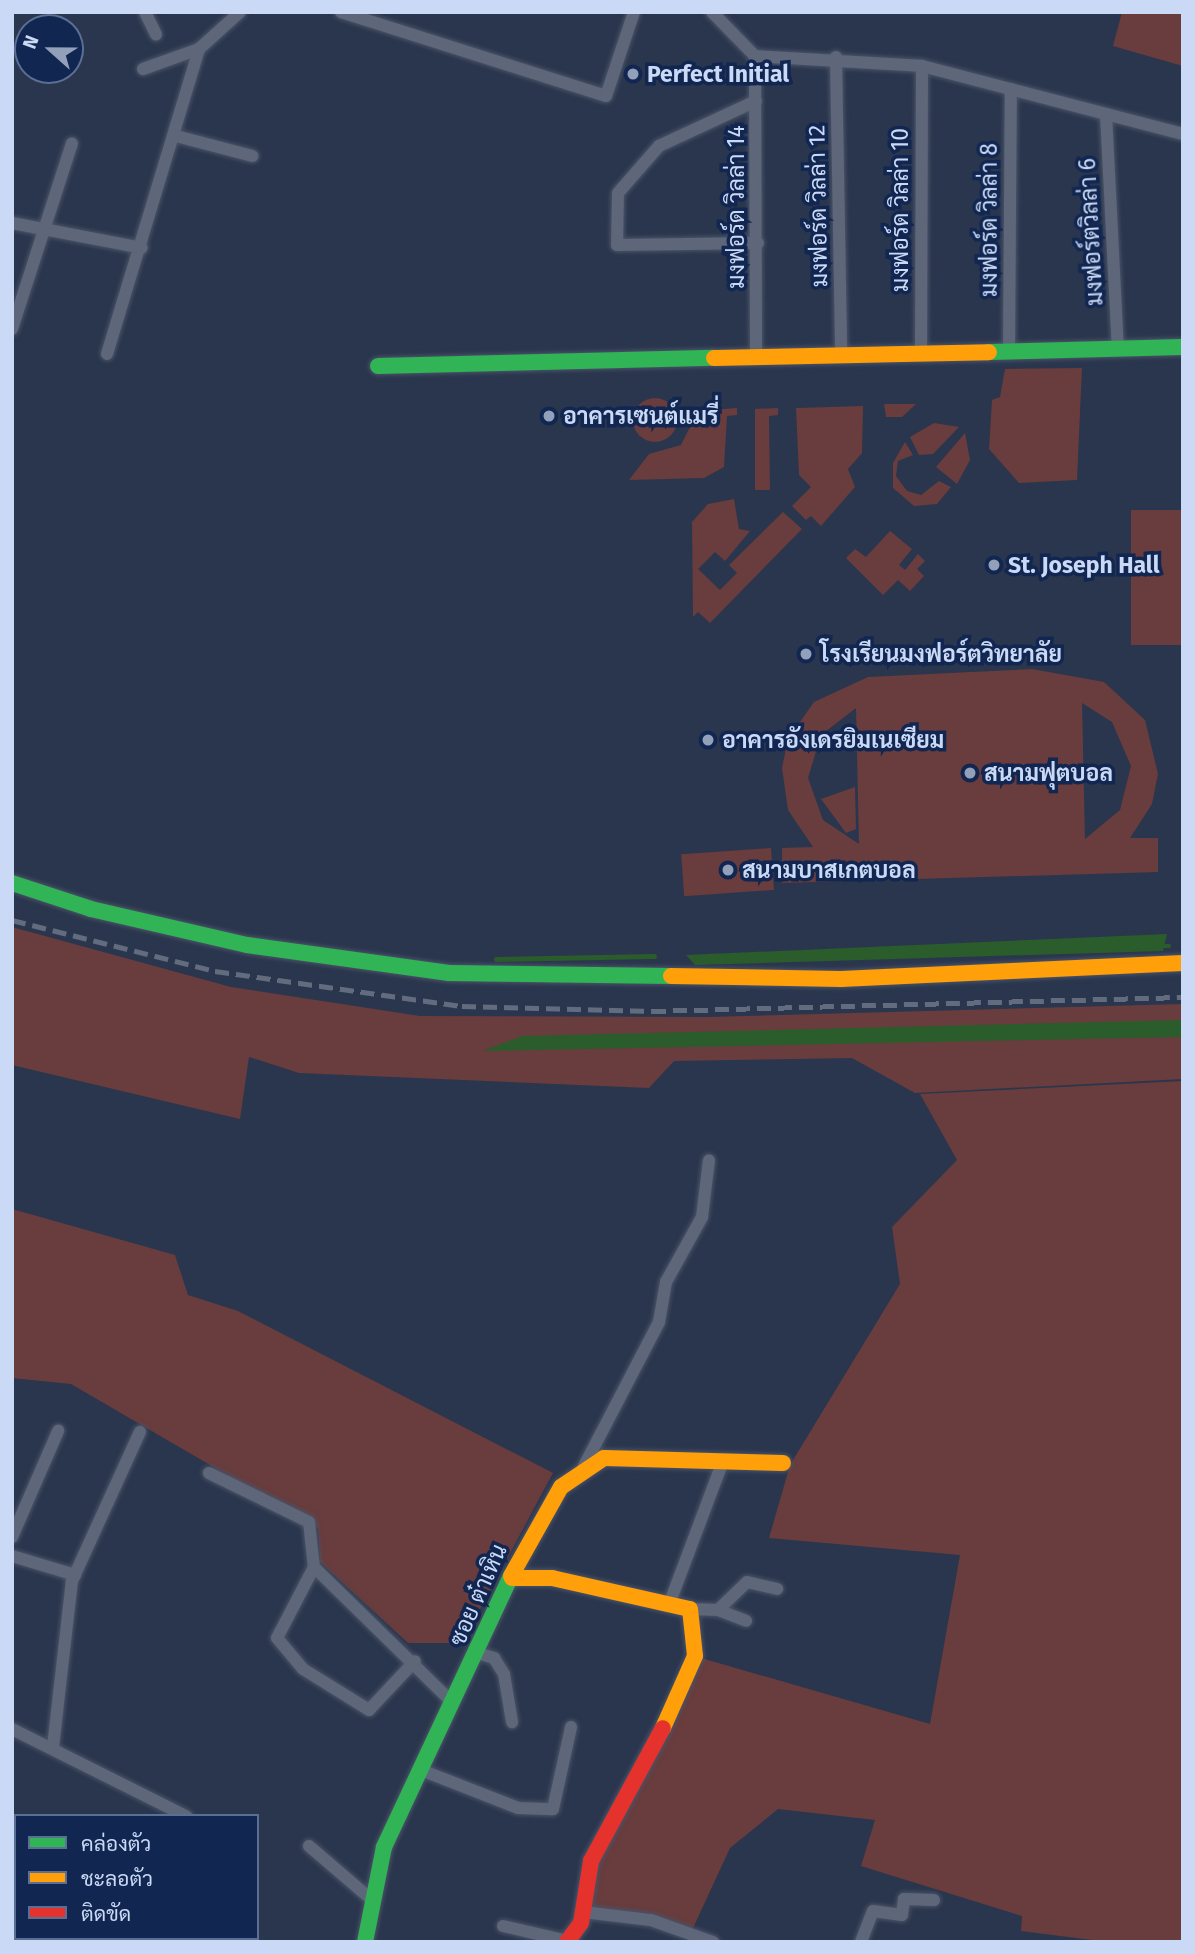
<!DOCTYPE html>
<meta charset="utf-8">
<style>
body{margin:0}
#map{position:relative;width:1195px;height:1954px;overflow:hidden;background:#2a364d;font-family:"Fira Sans",Sarabun,sans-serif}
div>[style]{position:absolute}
.green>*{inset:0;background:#693c3d;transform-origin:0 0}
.round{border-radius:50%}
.water>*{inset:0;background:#2b5c2b}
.stream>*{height:4.5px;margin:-2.25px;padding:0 2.25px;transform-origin:2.25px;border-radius:2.25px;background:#2b5c2b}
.roads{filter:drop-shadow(0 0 2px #495368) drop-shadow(0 0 2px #495368)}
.street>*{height:12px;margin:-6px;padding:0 6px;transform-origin:6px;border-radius:6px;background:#5e6679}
.fast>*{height:16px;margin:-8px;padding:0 8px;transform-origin:8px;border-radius:8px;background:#30b455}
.slow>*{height:16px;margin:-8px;padding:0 8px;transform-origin:8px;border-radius:8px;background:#ff9f0a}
.jam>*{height:16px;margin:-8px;padding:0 8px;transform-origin:8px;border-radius:8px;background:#e5322d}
.rail>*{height:4.5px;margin-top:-2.25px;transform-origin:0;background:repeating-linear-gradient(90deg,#626c7e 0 14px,transparent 0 21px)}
.dots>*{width:19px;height:19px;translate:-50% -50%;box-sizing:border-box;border:4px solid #112651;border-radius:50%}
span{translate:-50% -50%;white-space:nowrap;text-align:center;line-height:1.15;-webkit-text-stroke:7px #112651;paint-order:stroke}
.poi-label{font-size:23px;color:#cad9f5;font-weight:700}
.left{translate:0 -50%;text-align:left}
.street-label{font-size:23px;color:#cad9f5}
.frame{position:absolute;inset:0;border:14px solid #cad9f5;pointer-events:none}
.legend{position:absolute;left:14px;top:1814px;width:245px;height:126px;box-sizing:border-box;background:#112651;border:2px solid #5b6e93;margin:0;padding:9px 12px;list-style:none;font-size:21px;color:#cad9f5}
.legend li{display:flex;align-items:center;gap:14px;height:35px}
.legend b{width:35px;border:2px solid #5b6e93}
.north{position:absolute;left:14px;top:14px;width:70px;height:70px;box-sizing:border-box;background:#112651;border:2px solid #5b6e93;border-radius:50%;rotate:291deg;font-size:19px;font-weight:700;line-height:28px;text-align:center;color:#cad9f5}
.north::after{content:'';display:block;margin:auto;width:24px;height:32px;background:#92a0ba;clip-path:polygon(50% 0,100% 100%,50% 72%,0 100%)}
</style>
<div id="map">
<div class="green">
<div style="clip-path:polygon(1122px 12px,1183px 12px,1183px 66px,1113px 46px)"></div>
<div style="clip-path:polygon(1082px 368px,1077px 480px,1019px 483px,989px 449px,992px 400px,1000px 397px,1005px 369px)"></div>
<div class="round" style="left:633px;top:398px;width:44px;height:44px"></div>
<div style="clip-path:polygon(884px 404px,916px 404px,902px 417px,886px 417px)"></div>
<div style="clip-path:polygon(863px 406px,862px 453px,848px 469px,855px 487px,821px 526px,811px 516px,806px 520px,792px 506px,811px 487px,799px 475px,796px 408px)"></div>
<div style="clip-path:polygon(737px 408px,737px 415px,727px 416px,724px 467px,704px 478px,629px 480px,649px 454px,681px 445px,698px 411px)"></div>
<div style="clip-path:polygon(778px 408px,778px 415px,769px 416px,770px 490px,755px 490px,755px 409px)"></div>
<div style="clip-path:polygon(934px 423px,959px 427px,933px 454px,919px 455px,910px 437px)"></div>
<div style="clip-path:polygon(965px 433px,970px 460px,957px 484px,936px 467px)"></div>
<div style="clip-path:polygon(905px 442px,913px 455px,898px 461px,896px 476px,907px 491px,921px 495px,939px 481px,951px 487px,937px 504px,914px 506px,893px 488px,893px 463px)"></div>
<div style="clip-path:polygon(734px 499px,739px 529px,750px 531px,725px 561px,715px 552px,698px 569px,720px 590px,737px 573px,729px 565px,783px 512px,802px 529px,710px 623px,698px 612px,693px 617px,692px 522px,708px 504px)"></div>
<div style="left:1183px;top:510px;width:135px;height:52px;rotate:90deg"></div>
<div style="clip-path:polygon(890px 531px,912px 549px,899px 565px,905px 570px,918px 554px,925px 561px,917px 569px,924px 576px,910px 591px,898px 580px,883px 595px,846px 558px,855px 549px,866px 557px)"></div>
<div style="clip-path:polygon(evenodd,1032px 669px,1104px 682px,1145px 720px,1158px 774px,1152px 804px,1130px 838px,1158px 838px,1158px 872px,782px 883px,782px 848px,813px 847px,788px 810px,782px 768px,788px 739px,814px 702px,868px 677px,1032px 669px,1082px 703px,1112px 722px,1131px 766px,1120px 810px,1085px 839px,1082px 703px,1032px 669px,856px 708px,859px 844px,823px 820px,808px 778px,821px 735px,856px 708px)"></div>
<div style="clip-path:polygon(855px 787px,856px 829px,846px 833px,821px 799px)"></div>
<div style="left:771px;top:848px;width:42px;height:90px;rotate:86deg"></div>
<div style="clip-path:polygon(12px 927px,231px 987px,420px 1016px,708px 1017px,1183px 1004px,1183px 1079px,915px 1093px,852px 1058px,674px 1061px,649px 1088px,299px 1073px,249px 1057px,240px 1119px,12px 1065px)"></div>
<div style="clip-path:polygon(1183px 1081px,1183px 1942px,1108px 1942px,1021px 1931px,1022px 1916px,861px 1866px,875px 1820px,778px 1809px,730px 1848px,693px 1928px,648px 1913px,589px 1908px,595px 1861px,701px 1658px,930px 1724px,960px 1555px,769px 1538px,790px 1465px,900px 1284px,892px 1227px,957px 1160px,920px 1094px)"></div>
<div style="clip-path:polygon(12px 1209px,175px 1255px,188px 1295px,238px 1311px,553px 1473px,462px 1643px,408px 1643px,320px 1562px,318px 1528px,71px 1384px,12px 1378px)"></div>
</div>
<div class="water">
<div style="clip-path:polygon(1167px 934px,1163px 951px,695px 965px,686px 955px)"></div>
<div style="clip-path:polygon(1183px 1020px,1183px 1037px,483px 1051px,522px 1036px)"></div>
</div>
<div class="stream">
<div style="left:1159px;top:946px;width:10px"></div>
<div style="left:496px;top:959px;width:158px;rotate:-1.1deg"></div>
</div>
<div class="roads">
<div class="street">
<div style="left:145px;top:12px;width:25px;rotate:64deg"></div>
<div style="left:341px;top:12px;width:278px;rotate:17.6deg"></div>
<div style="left:606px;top:96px;width:89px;rotate:-71.6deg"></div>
<div style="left:712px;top:12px;width:62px;rotate:45.7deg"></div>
<div style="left:755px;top:56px;width:167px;rotate:3.4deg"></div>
<div style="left:922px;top:66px;width:270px;rotate:14.6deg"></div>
<div style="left:755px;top:56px;width:301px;rotate:89.8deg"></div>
<div style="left:836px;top:57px;width:298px;rotate:89deg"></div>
<div style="left:143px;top:69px;width:59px;rotate:-19.7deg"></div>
<div style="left:756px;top:101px;width:107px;rotate:155.1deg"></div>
<div style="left:659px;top:146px;width:62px;rotate:131.1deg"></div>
<div style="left:618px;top:193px;width:52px;rotate:91.1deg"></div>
<div style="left:617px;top:245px;width:141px;rotate:-0.8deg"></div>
<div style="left:1106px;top:114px;width:235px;rotate:87.1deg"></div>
<div style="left:176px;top:136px;width:79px;rotate:14.7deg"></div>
<div style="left:12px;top:223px;width:132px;rotate:10.9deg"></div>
<div style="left:12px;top:329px;width:195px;rotate:-72.1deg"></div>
<div style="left:1009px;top:351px;width:262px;rotate:-89.6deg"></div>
<div style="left:921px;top:353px;width:287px;rotate:-89.8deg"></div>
<div style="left:107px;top:354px;width:319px;rotate:-73.2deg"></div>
<div style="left:199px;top:49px;width:55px;rotate:-42.1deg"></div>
<div style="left:582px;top:1470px;width:167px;rotate:-62.5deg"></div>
<div style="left:659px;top:1322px;width:41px;rotate:-80.1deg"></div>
<div style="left:666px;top:1282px;width:74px;rotate:-61deg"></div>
<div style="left:702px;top:1217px;width:57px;rotate:-83deg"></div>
<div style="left:209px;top:1473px;width:111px;rotate:26.1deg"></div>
<div style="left:309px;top:1522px;width:45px;rotate:83.7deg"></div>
<div style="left:314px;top:1567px;width:194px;rotate:44.4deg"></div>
<div style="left:12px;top:1537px;width:116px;rotate:-66.5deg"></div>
<div style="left:12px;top:1556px;width:66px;rotate:16.8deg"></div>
<div style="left:314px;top:1567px;width:80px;rotate:117.5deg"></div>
<div style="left:277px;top:1638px;width:40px;rotate:50deg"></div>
<div style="left:303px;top:1669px;width:78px;rotate:31.8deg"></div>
<div style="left:369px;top:1710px;width:67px;rotate:-46.8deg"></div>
<div style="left:670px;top:1602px;width:151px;rotate:-69.4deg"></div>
<div style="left:690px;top:1609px;width:28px;rotate:2deg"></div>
<div style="left:718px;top:1610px;width:40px;rotate:-44deg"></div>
<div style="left:747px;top:1582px;width:31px;rotate:13deg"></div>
<div style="left:718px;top:1610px;width:30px;rotate:21deg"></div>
<div style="left:477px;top:1653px;width:18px;rotate:16deg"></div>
<div style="left:494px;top:1658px;width:19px;rotate:58deg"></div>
<div style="left:504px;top:1674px;width:49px;rotate:80.5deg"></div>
<div style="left:12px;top:1729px;width:195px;rotate:26.6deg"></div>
<div style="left:53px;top:1747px;width:167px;rotate:-83.5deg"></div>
<div style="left:72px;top:1581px;width:164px;rotate:-65.5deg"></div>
<div style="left:421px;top:1770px;width:104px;rotate:21.4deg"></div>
<div style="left:518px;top:1808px;width:35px;rotate:2deg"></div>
<div style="left:553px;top:1809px;width:84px;rotate:-77.6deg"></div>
<div style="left:309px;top:1846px;width:83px;rotate:40.6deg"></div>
<div style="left:583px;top:1912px;width:68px;rotate:6.7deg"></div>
<div style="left:651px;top:1920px;width:66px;rotate:19.5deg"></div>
<div style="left:503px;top:1926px;width:67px;rotate:13deg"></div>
<div style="left:171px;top:1942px;width:4px;rotate:-63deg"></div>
<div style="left:861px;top:1942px;width:33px;rotate:-69deg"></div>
<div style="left:873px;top:1911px;width:29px;rotate:8deg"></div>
<div style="left:902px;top:1915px;width:16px;rotate:-83deg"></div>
<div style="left:904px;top:1899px;width:30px;rotate:2deg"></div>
</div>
<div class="fast">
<div style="left:989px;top:352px;width:194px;rotate:-1.5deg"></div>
<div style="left:378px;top:366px;width:336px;rotate:-1.4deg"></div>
<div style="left:12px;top:883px;width:83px;rotate:18.2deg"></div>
<div style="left:91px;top:909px;width:160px;rotate:13deg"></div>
<div style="left:247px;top:945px;width:204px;rotate:7.9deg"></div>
<div style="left:449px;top:973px;width:222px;rotate:0.8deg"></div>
<div style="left:365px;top:1942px;width:97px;rotate:-78.7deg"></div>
<div style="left:384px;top:1847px;width:299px;rotate:-64.9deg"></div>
</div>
<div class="slow">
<div style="left:714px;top:358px;width:275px;rotate:-1.2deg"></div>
<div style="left:671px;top:976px;width:170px;rotate:1deg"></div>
<div style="left:841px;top:979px;width:342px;rotate:-2.7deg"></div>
<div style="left:511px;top:1576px;width:102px;rotate:-60.7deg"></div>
<div style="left:561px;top:1487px;width:52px;rotate:-34deg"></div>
<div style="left:604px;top:1458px;width:179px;rotate:1.6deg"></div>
<div style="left:512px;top:1578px;width:40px"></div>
<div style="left:552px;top:1578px;width:141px;rotate:12.7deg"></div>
<div style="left:690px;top:1609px;width:47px;rotate:83.9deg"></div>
<div style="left:695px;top:1656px;width:79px;rotate:114deg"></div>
</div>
<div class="jam">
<div style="left:567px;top:1942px;width:24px;rotate:-54deg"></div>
<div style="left:581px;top:1923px;width:63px;rotate:-80.8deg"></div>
<div style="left:591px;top:1861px;width:151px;rotate:-61.6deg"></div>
</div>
</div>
<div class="rail">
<div style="left:12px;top:920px;width:209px;rotate:14.1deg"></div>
<div style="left:215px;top:971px;width:249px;rotate:8.1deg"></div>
<div style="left:462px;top:1006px;width:190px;rotate:1.5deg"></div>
<div style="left:652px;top:1011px;width:531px;rotate:-1.51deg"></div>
</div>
<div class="dots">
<div style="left:633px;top:74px;background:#92a0ba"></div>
<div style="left:549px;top:416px;background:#92a0ba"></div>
<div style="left:994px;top:565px;background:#92a0ba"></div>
<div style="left:806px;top:654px;background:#92a0ba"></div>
<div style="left:708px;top:740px;background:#92a0ba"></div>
<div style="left:970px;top:773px;background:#92a0ba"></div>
<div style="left:728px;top:870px;background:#92a0ba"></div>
</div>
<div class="poi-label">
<span class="left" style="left:647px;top:74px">Perfect Initial</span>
<span class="left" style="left:563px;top:416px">อาคารเซนต์แมรี่</span>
<span class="left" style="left:1008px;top:565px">St. Joseph Hall</span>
<span class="left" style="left:820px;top:654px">โรงเรียนมงฟอร์ตวิทยาลัย</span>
<span class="left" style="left:722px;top:740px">อาคารอังเดรยิมเนเซียม</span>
<span class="left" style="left:984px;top:773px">สนามฟุตบอล</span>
<span class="left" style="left:742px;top:870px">สนามบาสเกตบอล</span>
</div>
<div class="street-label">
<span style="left:818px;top:206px;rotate:-91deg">มงฟอร์ด วิลล่า 12</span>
<span style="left:736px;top:207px;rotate:-90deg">มงฟอร์ด วิลล่า 14</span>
<span style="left:900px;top:210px;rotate:-90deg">มงฟอร์ด วิลล่า 10</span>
<span style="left:989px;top:220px;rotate:-90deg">มงฟอร์ด วิลล่า 8</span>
<span style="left:1091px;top:232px;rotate:-93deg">มงฟอร์ตวิลล่า 6</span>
<span style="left:478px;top:1595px;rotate:-66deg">ซอย ต๋าเหิน</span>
</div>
<div class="frame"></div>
<ul class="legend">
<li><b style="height:9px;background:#30b455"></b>คล่องตัว</li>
<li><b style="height:9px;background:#ff9f0a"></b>ชะลอตัว</li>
<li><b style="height:9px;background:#e5322d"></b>ติดขัด</li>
</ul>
<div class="north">N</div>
</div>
